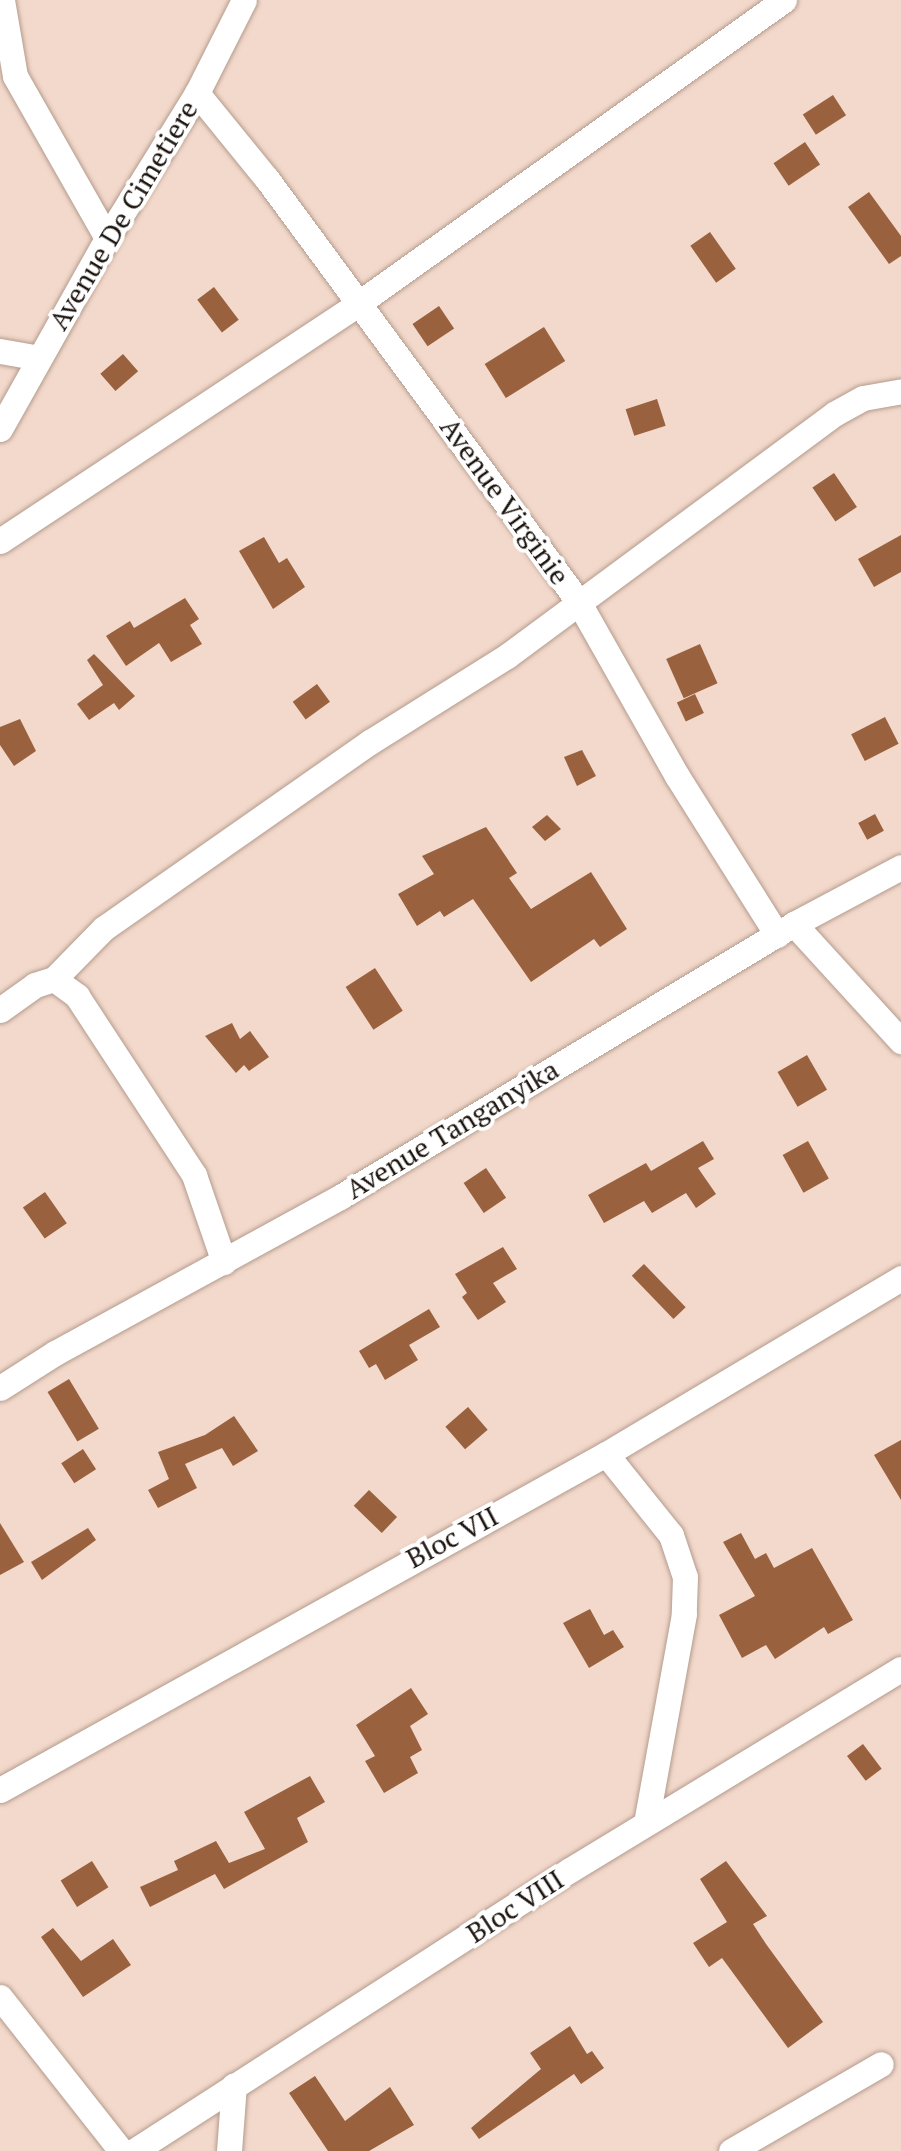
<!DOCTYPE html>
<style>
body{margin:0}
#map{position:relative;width:901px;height:2151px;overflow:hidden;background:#f3d9cb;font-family:"PT Serif",serif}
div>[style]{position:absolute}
.building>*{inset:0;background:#99613e;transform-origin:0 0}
.roads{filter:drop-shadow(0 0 2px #b39b8d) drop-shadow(0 0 2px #b39b8d)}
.street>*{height:25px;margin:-12.5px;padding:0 12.5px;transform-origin:12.5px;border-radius:12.5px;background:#fff}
span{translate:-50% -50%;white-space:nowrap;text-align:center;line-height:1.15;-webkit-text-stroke:8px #fff;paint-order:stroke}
.street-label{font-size:28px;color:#1b130e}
</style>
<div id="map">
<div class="building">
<div style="left:833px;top:95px;width:24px;height:36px;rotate:57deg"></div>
<div style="left:805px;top:142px;width:27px;height:38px;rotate:56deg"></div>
<div style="clip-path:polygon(869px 192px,901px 236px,901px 256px,889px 264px,848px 207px)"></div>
<div style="left:710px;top:232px;width:45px;height:24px;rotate:55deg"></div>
<div style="left:214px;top:287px;width:41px;height:21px;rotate:53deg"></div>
<div style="left:439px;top:306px;width:27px;height:32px;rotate:56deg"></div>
<div style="left:544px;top:327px;width:40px;height:70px;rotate:58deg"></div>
<div style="left:123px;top:354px;width:23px;height:30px;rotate:49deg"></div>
<div style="left:657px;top:399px;width:28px;height:33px;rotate:72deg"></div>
<div style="left:834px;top:473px;width:41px;height:26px;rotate:56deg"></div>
<div style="clip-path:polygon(901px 535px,901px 572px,874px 587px,858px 559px)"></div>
<div style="clip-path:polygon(264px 537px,279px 563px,287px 558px,305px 587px,273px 609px,239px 551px)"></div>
<div style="clip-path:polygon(185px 598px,199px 619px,190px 625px,202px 644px,171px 662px,159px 643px,126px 666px,106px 636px,130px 621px,134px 628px)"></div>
<div style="left:700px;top:644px;width:43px;height:37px;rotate:66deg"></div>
<div style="clip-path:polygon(94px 654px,135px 696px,119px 710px,114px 703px,89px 720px,77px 704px,103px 685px,87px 660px)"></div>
<div style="left:317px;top:684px;width:22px;height:30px;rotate:54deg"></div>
<div style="left:695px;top:694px;width:21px;height:20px;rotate:65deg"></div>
<div style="left:885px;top:717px;width:30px;height:38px;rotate:63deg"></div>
<div style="clip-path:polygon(20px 719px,36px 751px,14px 766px,0 745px,0 727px)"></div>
<div style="clip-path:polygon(582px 750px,596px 776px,577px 786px,564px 757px)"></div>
<div style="left:875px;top:814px;width:19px;height:19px;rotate:62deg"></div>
<div style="clip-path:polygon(547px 815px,561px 829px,545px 841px,532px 827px)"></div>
<div style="clip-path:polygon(486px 827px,517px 873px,509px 878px,531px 909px,591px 872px,627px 929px,600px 947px,594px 939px,531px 982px,473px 899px,444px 917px,440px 911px,417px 926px,398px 894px,434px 874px,422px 856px)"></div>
<div style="left:375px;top:968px;width:51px;height:35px;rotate:57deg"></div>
<div style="clip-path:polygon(232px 1023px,240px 1039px,250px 1031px,269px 1057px,249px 1071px,244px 1065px,236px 1073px,205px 1036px)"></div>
<div style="left:807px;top:1055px;width:40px;height:34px;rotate:60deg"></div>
<div style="clip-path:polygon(703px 1141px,714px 1159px,698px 1168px,716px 1194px,696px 1208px,686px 1193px,652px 1213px,644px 1201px,604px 1223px,588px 1195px,646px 1163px,651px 1171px)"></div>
<div style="left:808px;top:1141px;width:43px;height:29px;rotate:61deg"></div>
<div style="left:486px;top:1168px;width:36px;height:27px;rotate:56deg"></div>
<div style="left:45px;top:1192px;width:38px;height:27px;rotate:55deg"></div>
<div style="clip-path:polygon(503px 1247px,517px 1269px,493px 1283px,506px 1302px,478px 1320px,462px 1297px,467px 1293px,455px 1274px)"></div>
<div style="left:644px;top:1264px;width:60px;height:17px;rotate:46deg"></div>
<div style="clip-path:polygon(429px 1309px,440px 1327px,409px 1345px,418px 1360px,385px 1380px,376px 1364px,369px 1368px,359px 1351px)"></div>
<div style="left:69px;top:1379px;width:58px;height:25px;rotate:59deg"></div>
<div style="left:468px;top:1407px;width:30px;height:30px;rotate:49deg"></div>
<div style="clip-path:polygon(234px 1416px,258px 1451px,233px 1466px,222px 1448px,185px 1464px,197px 1488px,158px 1508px,148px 1490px,169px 1479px,158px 1452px,205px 1435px)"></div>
<div style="clip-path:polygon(901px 1440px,901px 1500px,874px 1455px)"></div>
<div style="left:83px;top:1449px;width:24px;height:26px;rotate:57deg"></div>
<div style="left:369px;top:1490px;width:39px;height:22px;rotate:44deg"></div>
<div style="clip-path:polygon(0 1523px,24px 1562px,0 1575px)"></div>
<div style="clip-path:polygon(88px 1528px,96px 1540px,42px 1580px,31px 1562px)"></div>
<div style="clip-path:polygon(741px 1533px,755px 1559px,766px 1553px,774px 1568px,812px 1548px,853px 1620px,828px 1634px,824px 1627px,775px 1659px,766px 1645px,742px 1658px,719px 1615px,755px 1596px,723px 1542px)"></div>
<div style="clip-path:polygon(590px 1609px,604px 1635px,613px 1630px,624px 1647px,589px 1668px,563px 1623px)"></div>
<div style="clip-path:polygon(411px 1688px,428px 1714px,410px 1726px,422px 1750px,410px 1757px,418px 1773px,384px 1793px,365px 1761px,375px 1756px,356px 1725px)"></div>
<div style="left:863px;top:1744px;width:31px;height:20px;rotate:53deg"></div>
<div style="clip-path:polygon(310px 1776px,325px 1802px,297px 1818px,308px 1842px,224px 1889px,215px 1874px,150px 1907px,140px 1887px,178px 1870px,174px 1861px,216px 1841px,229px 1863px,265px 1849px,244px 1812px)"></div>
<div style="left:92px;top:1861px;width:31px;height:37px;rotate:58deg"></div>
<div style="clip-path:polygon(726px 1861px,767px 1916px,753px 1924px,766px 1944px,823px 2022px,788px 2048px,722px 1958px,709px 1967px,693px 1943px,727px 1922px,700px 1879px)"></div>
<div style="clip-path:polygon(53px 1928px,81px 1961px,113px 1939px,131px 1965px,83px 1997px,41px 1937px)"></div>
<div style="clip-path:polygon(570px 2026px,587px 2054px,592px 2051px,604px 2068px,581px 2084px,574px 2074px,479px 2139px,471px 2128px,541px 2069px,530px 2053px)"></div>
<div style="clip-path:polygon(315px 2076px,345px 2121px,390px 2087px,414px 2125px,369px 2151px,328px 2151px,289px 2093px)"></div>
</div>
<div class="roads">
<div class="street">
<div style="left:2px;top:0;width:77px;rotate:80.3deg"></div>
<div style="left:15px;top:76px;width:186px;rotate:60.4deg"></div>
<div style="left:197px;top:93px;width:111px;rotate:50.9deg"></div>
<div style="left:267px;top:179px;width:524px;rotate:53.61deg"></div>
<div style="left:578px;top:601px;width:201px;rotate:60.5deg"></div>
<div style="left:677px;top:776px;width:188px;rotate:57.8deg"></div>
<div style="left:0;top:351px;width:39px;rotate:10deg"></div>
<div style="left:0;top:429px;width:219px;rotate:-60.7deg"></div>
<div style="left:107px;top:238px;width:171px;rotate:-58.2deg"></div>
<div style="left:197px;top:93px;width:104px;rotate:-63.2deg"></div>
<div style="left:0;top:541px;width:431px;rotate:-33.5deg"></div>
<div style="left:359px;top:303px;width:522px;rotate:-35.49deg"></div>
<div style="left:794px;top:924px;width:159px;rotate:47.6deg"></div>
<div style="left:54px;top:979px;width:71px;rotate:-45.6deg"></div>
<div style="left:104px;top:928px;width:325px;rotate:-35deg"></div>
<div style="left:370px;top:742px;width:162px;rotate:-32.1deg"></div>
<div style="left:507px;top:656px;width:407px;rotate:-36.5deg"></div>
<div style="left:834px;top:414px;width:33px;rotate:-29deg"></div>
<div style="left:863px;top:398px;width:39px;rotate:-10deg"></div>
<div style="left:0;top:1010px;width:43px;rotate:-35.5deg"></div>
<div style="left:35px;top:985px;width:20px;rotate:-18deg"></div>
<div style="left:54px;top:979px;width:29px;rotate:36deg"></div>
<div style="left:77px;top:996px;width:214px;rotate:56.8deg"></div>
<div style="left:194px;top:1175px;width:92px;rotate:71deg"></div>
<div style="left:0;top:1388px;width:65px;rotate:-32.5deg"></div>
<div style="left:55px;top:1353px;width:325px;rotate:-28.7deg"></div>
<div style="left:340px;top:1197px;width:530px;rotate:-31.02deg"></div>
<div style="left:794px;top:924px;width:121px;rotate:-28deg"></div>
<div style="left:606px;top:1454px;width:104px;rotate:51.3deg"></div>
<div style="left:671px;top:1535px;width:44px;rotate:71.6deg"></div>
<div style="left:685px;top:1577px;width:37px;rotate:92deg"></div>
<div style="left:684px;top:1614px;width:212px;rotate:100.3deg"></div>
<div style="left:0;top:1790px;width:693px;rotate:-29.01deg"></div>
<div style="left:606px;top:1454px;width:344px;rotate:-30.8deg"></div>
<div style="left:0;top:1997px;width:196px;rotate:51.8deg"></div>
<div style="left:134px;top:2151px;width:519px;rotate:-32.8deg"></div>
<div style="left:570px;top:1870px;width:387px;rotate:-31.3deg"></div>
<div style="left:229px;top:2151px;width:66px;rotate:-85.7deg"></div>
<div style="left:731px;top:2151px;width:173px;rotate:-30.1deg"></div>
</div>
</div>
<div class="street-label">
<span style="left:123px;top:215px;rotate:-59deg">Avenue De Cimetiere</span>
<span style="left:505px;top:501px;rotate:54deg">Avenue Virginie</span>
<span style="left:452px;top:1129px;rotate:-31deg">Avenue Tanganyika</span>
<span style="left:452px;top:1537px;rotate:-28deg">Bloc VII</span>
<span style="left:515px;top:1906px;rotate:-33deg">Bloc VIII</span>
</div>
</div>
